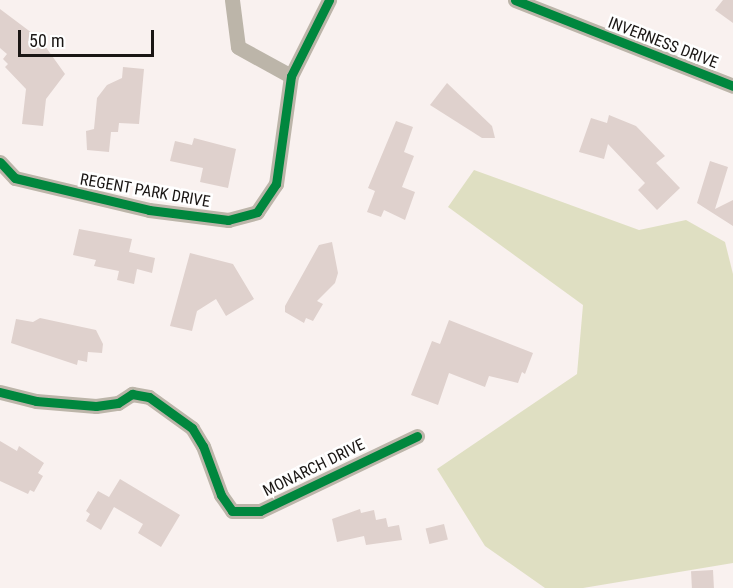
<!DOCTYPE html>
<style>
body{margin:0}
#map{position:relative;width:733px;height:588px;overflow:hidden;background:#f9f1ef;font-family:"Roboto Condensed",sans-serif}
div>[style]{position:absolute}
.green>*{inset:0;background:#dfdfc2}
.building>*{inset:0;background:#dfd1cd;transform-origin:0 0}
.street>*{height:15px;margin:-7.5px;padding:0 7.5px;transform-origin:7.5px;border-radius:7.5px;background:#bcb5a9}
.cycleway>*{height:9px;margin:-4.5px;padding:0 4.5px;transform-origin:4.5px;border-radius:4.5px;background:#00873e}
span{translate:-50% -50%;white-space:nowrap;text-align:center;line-height:1.15;-webkit-text-stroke:5px #fff;paint-order:stroke}
.street-label{font-size:16px;color:#1a1614}
.scale{position:absolute;left:18px;top:30px;width:136px;height:27px;box-sizing:border-box;border:3px solid #1a1614;border-top:0;padding-left:8px;font-size:18px;line-height:21px;white-space:nowrap;color:#1a1614;-webkit-text-stroke:4px #fff;paint-order:stroke}
</style>
<div id="map">
<div class="green">
<div style="clip-path:polygon(474px 170px,639px 230px,686px 220px,725px 242px,733px 274px,733px 563px,583px 588px,545px 588px,485px 546px,437px 469px,577px 374px,583px 305px,448px 207px)"></div>
</div>
<div class="building">
<div style="clip-path:polygon(723px 0,733px 0,733px 23px,715px 10px)"></div>
<div style="clip-path:polygon(0 9px,40px 39px,65px 74px,46px 99px,43px 126px,22px 124px,26px 89px,5px 67px,8px 64px,3px 59px,7px 54px,0 48px)"></div>
<div style="clip-path:polygon(123px 67px,144px 69px,139px 124px,119px 123px,118px 132px,111px 132px,109px 152px,87px 150px,86px 131px,94px 129px,97px 98px,107px 85px,122px 78px)"></div>
<div style="clip-path:polygon(447px 83px,492px 126px,495px 138px,482px 138px,430px 105px)"></div>
<div style="clip-path:polygon(609px 115px,636px 126px,665px 156px,656px 163px,680px 188px,657px 210px,638px 190px,645px 183px,608px 144px,604px 159px,579px 152px,591px 118px,607px 123px)"></div>
<div style="clip-path:polygon(396px 121px,413px 127px,404px 152px,414px 156px,402px 187px,415px 192px,405px 220px,384px 210px,381px 217px,367px 212px,375px 191px,368px 188px)"></div>
<div style="clip-path:polygon(194px 138px,236px 149px,228px 188px,200px 182px,203px 168px,170px 161px,175px 141px,192px 145px)"></div>
<div style="clip-path:polygon(710px 161px,728px 167px,715px 209px,733px 200px,733px 226px,697px 203px)"></div>
<div style="clip-path:polygon(79px 229px,132px 239px,129px 252px,155px 258px,152px 273px,137px 269px,134px 284px,117px 280px,119px 271px,94px 266px,96px 260px,73px 255px)"></div>
<div style="clip-path:polygon(332px 242px,338px 273px,335px 283px,317px 301px,323px 304px,313px 321px,306px 318px,304px 323px,285px 312px,285px 306px,319px 245px)"></div>
<div style="clip-path:polygon(190px 253px,233px 264px,254px 299px,226px 316px,216px 299px,197px 311px,192px 331px,170px 326px)"></div>
<div style="clip-path:polygon(40px 318px,96px 330px,103px 344px,102px 353px,88px 352px,87px 362px,78px 360px,77px 365px,11px 343px,16px 319px,33px 322px)"></div>
<div style="clip-path:polygon(449px 320px,533px 353px,525px 374px,522px 372px,518px 383px,489px 376px,485px 387px,449px 373px,438px 405px,411px 395px,432px 341px,440px 344px)"></div>
<div style="clip-path:polygon(0 441px,17px 451px,19px 446px,44px 463px,38px 473px,43px 476px,34px 492px,30px 490px,28px 494px,0 481px)"></div>
<div style="clip-path:polygon(120px 479px,180px 515px,161px 547px,138px 533px,143px 524px,114px 507px,101px 530px,86px 521px,90px 514px,86px 511px,98px 491px,109px 497px)"></div>
<div style="clip-path:polygon(360px 509px,361px 513px,374px 510px,376px 520px,386px 518px,388px 527px,399px 525px,402px 540px,366px 545px,364px 536px,337px 542px,332px 519px)"></div>
<div style="left:444px;top:524px;width:16px;height:19px;rotate:76deg"></div>
<div style="left:713px;top:570px;width:18px;height:22px;rotate:87deg"></div>
</div>
<div class="street">
<div style="left:232px;top:0;width:47px;rotate:82.7deg"></div>
<div style="left:238px;top:47px;width:60px;rotate:28.7deg"></div>
<div style="left:515px;top:0;width:234px;rotate:21.5deg"></div>
<div style="left:0;top:162px;width:22px;rotate:47deg"></div>
<div style="left:15px;top:178px;width:138px;rotate:13.4deg"></div>
<div style="left:149px;top:210px;width:80px;rotate:7.2deg"></div>
<div style="left:228px;top:220px;width:30px;rotate:-15deg"></div>
<div style="left:257px;top:212px;width:34px;rotate:-56deg"></div>
<div style="left:276px;top:184px;width:109px;rotate:-82.1deg"></div>
<div style="left:291px;top:76px;width:85px;rotate:-63.4deg"></div>
<div style="left:0;top:392px;width:37px;rotate:14deg"></div>
<div style="left:36px;top:401px;width:60px;rotate:4.8deg"></div>
<div style="left:96px;top:406px;width:22px;rotate:-8deg"></div>
<div style="left:118px;top:403px;width:17px;rotate:-33deg"></div>
<div style="left:132px;top:394px;width:17px;rotate:10deg"></div>
<div style="left:149px;top:397px;width:53px;rotate:35.8deg"></div>
<div style="left:192px;top:428px;width:21px;rotate:59deg"></div>
<div style="left:203px;top:446px;width:52px;rotate:69.8deg"></div>
<div style="left:221px;top:495px;width:19px;rotate:55deg"></div>
<div style="left:232px;top:511px;width:28px"></div>
<div style="left:260px;top:511px;width:174px;rotate:-25.5deg"></div>
</div>
<div class="cycleway">
<div style="left:515px;top:0;width:234px;rotate:21.5deg"></div>
<div style="left:0;top:162px;width:22px;rotate:47deg"></div>
<div style="left:15px;top:178px;width:138px;rotate:13.4deg"></div>
<div style="left:149px;top:210px;width:80px;rotate:7.2deg"></div>
<div style="left:228px;top:220px;width:30px;rotate:-15deg"></div>
<div style="left:257px;top:212px;width:34px;rotate:-56deg"></div>
<div style="left:276px;top:184px;width:109px;rotate:-82.1deg"></div>
<div style="left:291px;top:76px;width:85px;rotate:-63.4deg"></div>
<div style="left:0;top:392px;width:37px;rotate:14deg"></div>
<div style="left:36px;top:401px;width:60px;rotate:4.8deg"></div>
<div style="left:96px;top:406px;width:22px;rotate:-8deg"></div>
<div style="left:118px;top:403px;width:17px;rotate:-33deg"></div>
<div style="left:132px;top:394px;width:17px;rotate:10deg"></div>
<div style="left:149px;top:397px;width:53px;rotate:35.8deg"></div>
<div style="left:192px;top:428px;width:21px;rotate:59deg"></div>
<div style="left:203px;top:446px;width:52px;rotate:69.8deg"></div>
<div style="left:221px;top:495px;width:19px;rotate:55deg"></div>
<div style="left:232px;top:511px;width:28px"></div>
<div style="left:260px;top:511px;width:174px;rotate:-25.5deg"></div>
</div>
<div class="street-label">
<span style="left:663px;top:43px;rotate:21deg">INVERNESS DRIVE</span>
<span style="left:145px;top:191px;rotate:10deg">REGENT PARK DRIVE</span>
<span style="left:314px;top:468px;rotate:-26deg">MONARCH DRIVE</span>
</div>
<div class="scale">50 m</div>
</div>
